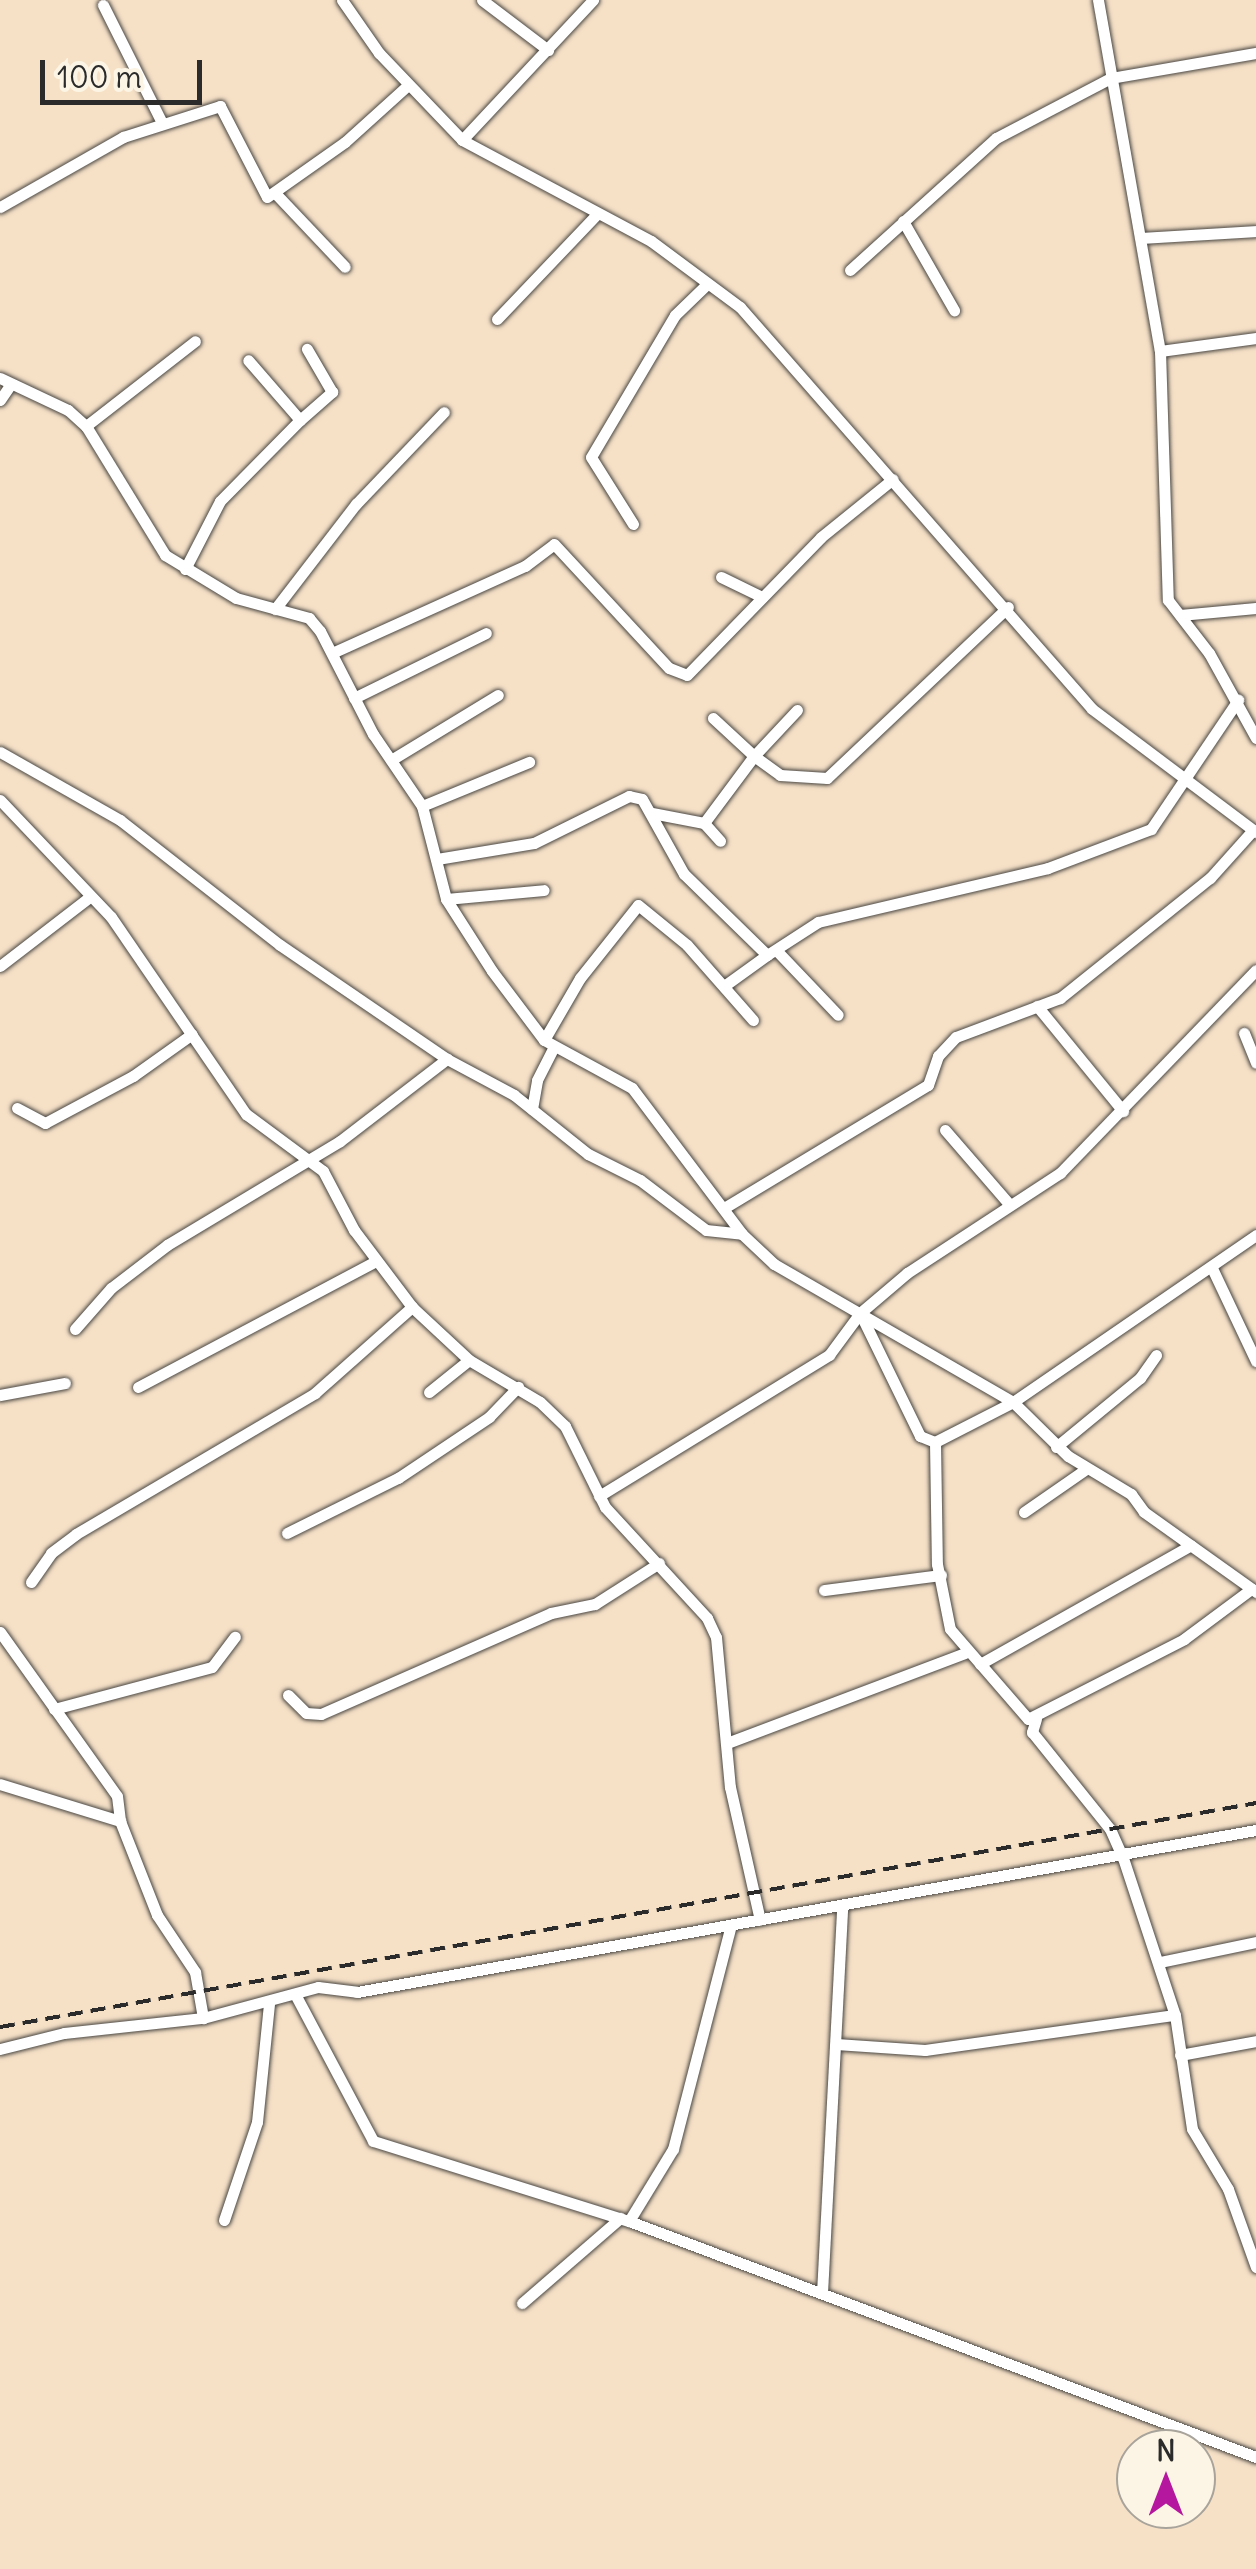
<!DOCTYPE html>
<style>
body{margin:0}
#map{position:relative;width:1256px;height:2569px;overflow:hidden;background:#f6e1c7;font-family:Delius,sans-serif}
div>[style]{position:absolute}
.roads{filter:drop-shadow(0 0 2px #494642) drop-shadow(0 0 2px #494642)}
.minor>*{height:11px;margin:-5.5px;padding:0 5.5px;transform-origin:5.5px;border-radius:5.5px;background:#fff}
.rail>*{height:4px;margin-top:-2px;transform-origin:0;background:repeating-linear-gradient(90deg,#2b2b2b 0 15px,transparent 0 23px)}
span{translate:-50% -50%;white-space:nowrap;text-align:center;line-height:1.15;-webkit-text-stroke:9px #fcf5e5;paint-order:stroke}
.north{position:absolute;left:1116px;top:2429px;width:100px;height:100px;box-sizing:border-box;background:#fcf5e5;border:2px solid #a8a49b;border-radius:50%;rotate:0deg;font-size:28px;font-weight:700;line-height:40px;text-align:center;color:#2b2b2b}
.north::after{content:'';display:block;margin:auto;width:35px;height:45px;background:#b5179e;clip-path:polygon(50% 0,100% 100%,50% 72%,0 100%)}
.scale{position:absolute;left:40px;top:60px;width:162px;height:45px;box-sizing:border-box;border:5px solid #2b2b2b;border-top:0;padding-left:12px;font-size:30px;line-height:35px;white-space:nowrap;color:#2b2b2b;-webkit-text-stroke:8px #fcf5e5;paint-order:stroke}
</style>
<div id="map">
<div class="roads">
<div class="minor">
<div style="left:342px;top:0;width:65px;rotate:55.1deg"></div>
<div style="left:379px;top:53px;width:120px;rotate:46.3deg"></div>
<div style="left:462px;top:140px;width:214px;rotate:28.1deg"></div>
<div style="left:651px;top:241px;width:111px;rotate:36.6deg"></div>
<div style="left:740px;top:307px;width:534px;rotate:48.79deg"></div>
<div style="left:1092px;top:709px;width:205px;rotate:36.9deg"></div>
<div style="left:482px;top:0;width:83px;rotate:37.1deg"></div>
<div style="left:1098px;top:0;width:356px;rotate:80deg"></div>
<div style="left:1160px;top:351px;width:249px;rotate:88.2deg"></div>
<div style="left:1168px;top:600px;width:67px;rotate:52.3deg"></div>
<div style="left:1209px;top:653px;width:97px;rotate:61.1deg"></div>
<div style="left:103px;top:5px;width:130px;rotate:63.4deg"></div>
<div style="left:462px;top:140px;width:192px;rotate:-46.9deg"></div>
<div style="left:276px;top:194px;width:100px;rotate:46.6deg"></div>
<div style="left:0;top:207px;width:142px;rotate:-29.6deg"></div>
<div style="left:123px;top:137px;width:102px;rotate:-17.7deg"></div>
<div style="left:220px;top:106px;width:102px;rotate:62.7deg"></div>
<div style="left:267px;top:197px;width:95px;rotate:-35.2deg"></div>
<div style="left:345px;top:142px;width:85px;rotate:-42.1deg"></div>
<div style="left:903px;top:221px;width:103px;rotate:60.2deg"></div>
<div style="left:1142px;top:238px;width:114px;rotate:-3.5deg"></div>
<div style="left:850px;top:270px;width:197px;rotate:-42.1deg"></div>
<div style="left:996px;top:138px;width:130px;rotate:-27.6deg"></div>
<div style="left:1111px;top:78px;width:147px;rotate:-9.8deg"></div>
<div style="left:497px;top:319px;width:145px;rotate:-46.4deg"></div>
<div style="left:1160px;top:351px;width:97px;rotate:-7.7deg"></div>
<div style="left:0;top:378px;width:75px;rotate:25.2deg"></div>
<div style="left:68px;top:410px;width:24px;rotate:42deg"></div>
<div style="left:86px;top:426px;width:151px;rotate:58.5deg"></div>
<div style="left:165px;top:555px;width:83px;rotate:31.2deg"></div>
<div style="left:236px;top:598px;width:76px;rotate:15.3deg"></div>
<div style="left:309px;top:618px;width:17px;rotate:50deg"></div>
<div style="left:320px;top:631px;width:116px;rotate:62.8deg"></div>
<div style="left:373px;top:734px;width:87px;rotate:55.8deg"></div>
<div style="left:422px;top:806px;width:96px;rotate:75.5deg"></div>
<div style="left:446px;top:899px;width:85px;rotate:57.4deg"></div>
<div style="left:492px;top:971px;width:86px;rotate:53deg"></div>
<div style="left:544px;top:1040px;width:100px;rotate:28.6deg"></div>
<div style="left:632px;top:1088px;width:183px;rotate:53deg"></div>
<div style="left:742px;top:1234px;width:44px;rotate:43.2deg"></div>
<div style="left:774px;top:1264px;width:276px;rotate:30deg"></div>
<div style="left:1013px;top:1402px;width:77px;rotate:44.5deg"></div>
<div style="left:1068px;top:1456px;width:74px;rotate:31.1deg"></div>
<div style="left:1131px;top:1494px;width:22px;rotate:54deg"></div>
<div style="left:1144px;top:1512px;width:138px;rotate:35.5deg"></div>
<div style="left:0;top:400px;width:18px;rotate:-56deg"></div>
<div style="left:300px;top:420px;width:43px;rotate:-41.2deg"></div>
<div style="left:332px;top:392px;width:50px;rotate:-120.2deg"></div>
<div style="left:86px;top:426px;width:138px;rotate:-37.9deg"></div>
<div style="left:633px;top:524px;width:79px;rotate:-122.1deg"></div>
<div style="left:591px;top:457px;width:165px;rotate:-59.4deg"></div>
<div style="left:675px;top:315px;width:45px;rotate:-44.1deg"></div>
<div style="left:185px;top:569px;width:76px;rotate:-62.8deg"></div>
<div style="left:220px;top:501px;width:114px;rotate:-45.4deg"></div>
<div style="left:300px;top:420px;width:79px;rotate:-130.9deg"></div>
<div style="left:721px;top:577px;width:46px;rotate:26deg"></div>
<div style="left:275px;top:609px;width:133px;rotate:-52.4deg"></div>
<div style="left:356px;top:504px;width:127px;rotate:-46.3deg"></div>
<div style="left:1180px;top:615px;width:76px;rotate:-5.3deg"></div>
<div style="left:332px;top:653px;width:212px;rotate:-24.3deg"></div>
<div style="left:525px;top:566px;width:36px;rotate:-37deg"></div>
<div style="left:554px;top:544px;width:169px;rotate:47.2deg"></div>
<div style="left:669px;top:668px;width:19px;rotate:21deg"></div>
<div style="left:687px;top:675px;width:192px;rotate:-45.8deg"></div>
<div style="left:821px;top:537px;width:92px;rotate:-38.9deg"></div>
<div style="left:354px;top:698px;width:147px;rotate:-26.2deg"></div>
<div style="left:797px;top:710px;width:63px;rotate:133.1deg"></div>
<div style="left:754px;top:756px;width:32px;rotate:36deg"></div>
<div style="left:780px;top:775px;width:47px;rotate:3.7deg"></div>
<div style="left:827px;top:778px;width:249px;rotate:-43.4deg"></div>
<div style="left:0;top:752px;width:138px;rotate:29.5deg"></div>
<div style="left:120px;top:820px;width:203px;rotate:38deg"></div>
<div style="left:280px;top:945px;width:202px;rotate:34.3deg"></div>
<div style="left:447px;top:1059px;width:76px;rotate:28.2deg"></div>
<div style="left:514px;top:1095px;width:95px;rotate:38.6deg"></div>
<div style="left:588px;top:1154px;width:58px;rotate:26.6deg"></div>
<div style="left:640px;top:1180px;width:83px;rotate:37.1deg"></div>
<div style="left:706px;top:1230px;width:36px;rotate:6deg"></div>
<div style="left:391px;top:760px;width:125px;rotate:-31.3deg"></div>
<div style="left:0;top:800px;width:161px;rotate:46.5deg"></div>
<div style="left:111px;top:917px;width:239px;rotate:55.6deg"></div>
<div style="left:246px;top:1114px;width:96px;rotate:36.5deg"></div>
<div style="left:323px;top:1171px;width:67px;rotate:62.3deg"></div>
<div style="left:354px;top:1230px;width:96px;rotate:53deg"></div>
<div style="left:412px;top:1307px;width:78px;rotate:42.9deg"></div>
<div style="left:469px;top:1360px;width:82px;rotate:30.6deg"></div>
<div style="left:540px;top:1402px;width:35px;rotate:44deg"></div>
<div style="left:565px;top:1426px;width:90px;rotate:63.7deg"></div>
<div style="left:605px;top:1507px;width:151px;rotate:47.4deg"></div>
<div style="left:707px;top:1618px;width:21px;rotate:65deg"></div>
<div style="left:716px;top:1637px;width:151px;rotate:84.7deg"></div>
<div style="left:730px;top:1787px;width:136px;rotate:77.3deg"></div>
<div style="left:422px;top:806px;width:116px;rotate:-22.4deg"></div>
<div style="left:652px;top:813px;width:53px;rotate:10.9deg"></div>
<div style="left:704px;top:823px;width:24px;rotate:48deg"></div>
<div style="left:704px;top:823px;width:84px;rotate:-53.3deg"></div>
<div style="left:754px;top:756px;width:56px;rotate:-137.2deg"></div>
<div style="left:437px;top:859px;width:98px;rotate:-9.4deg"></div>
<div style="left:534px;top:843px;width:106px;rotate:-26.3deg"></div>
<div style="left:629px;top:796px;width:13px;rotate:13deg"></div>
<div style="left:642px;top:799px;width:86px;rotate:60.8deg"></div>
<div style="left:684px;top:874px;width:116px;rotate:44.3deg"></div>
<div style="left:767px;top:955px;width:61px;rotate:-32.9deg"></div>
<div style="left:818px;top:922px;width:236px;rotate:-13.2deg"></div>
<div style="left:1048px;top:868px;width:110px;rotate:-20.7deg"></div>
<div style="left:1151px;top:829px;width:156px;rotate:-56deg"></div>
<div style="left:446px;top:899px;width:98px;rotate:-5.2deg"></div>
<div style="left:777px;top:951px;width:88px;rotate:46.4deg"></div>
<div style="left:0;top:966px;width:110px;rotate:-37.6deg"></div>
<div style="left:724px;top:986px;width:53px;rotate:-35.8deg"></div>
<div style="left:1037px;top:1006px;width:136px;rotate:50.7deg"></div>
<div style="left:1244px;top:1033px;width:32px;rotate:68deg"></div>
<div style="left:544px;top:1040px;width:72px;rotate:-59.9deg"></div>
<div style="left:580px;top:978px;width:93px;rotate:-51.5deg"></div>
<div style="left:638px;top:905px;width:63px;rotate:39.2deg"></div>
<div style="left:687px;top:945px;width:100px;rotate:48.7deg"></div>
<div style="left:17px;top:1108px;width:32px;rotate:28deg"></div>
<div style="left:45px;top:1123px;width:100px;rotate:-28.1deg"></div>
<div style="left:133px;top:1076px;width:72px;rotate:-35.4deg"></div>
<div style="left:532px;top:1109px;width:29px;rotate:-80deg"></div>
<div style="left:537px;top:1080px;width:37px;rotate:-63deg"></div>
<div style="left:945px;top:1130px;width:98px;rotate:49.1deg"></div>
<div style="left:724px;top:1208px;width:238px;rotate:-31.1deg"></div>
<div style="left:928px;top:1085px;width:31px;rotate:-71deg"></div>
<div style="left:938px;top:1056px;width:26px;rotate:-47deg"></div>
<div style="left:956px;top:1037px;width:111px;rotate:-20.6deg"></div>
<div style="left:1060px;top:998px;width:192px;rotate:-38.7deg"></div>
<div style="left:1210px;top:878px;width:64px;rotate:-48.1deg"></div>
<div style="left:1212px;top:1268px;width:103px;rotate:64.7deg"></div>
<div style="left:860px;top:1313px;width:137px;rotate:64deg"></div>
<div style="left:920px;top:1436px;width:16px;rotate:22deg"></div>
<div style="left:75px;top:1329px;width:55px;rotate:-48.7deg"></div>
<div style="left:111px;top:1288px;width:71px;rotate:-37.5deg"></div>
<div style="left:167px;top:1245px;width:202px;rotate:-31deg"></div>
<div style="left:340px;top:1141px;width:135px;rotate:-37.5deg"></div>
<div style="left:138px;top:1387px;width:269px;rotate:-27.9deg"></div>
<div style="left:429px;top:1392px;width:51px;rotate:-38.7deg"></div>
<div style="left:0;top:1395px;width:66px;rotate:-10.5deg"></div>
<div style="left:935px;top:1442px;width:122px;rotate:89.1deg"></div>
<div style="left:937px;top:1564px;width:66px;rotate:78.7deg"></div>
<div style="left:950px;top:1629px;width:119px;rotate:49.1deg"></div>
<div style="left:1028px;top:1719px;width:175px;rotate:-27.1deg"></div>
<div style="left:1184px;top:1639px;width:84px;rotate:-36.7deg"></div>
<div style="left:935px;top:1442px;width:88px;rotate:-27.1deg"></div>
<div style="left:1013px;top:1402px;width:295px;rotate:-34.5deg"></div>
<div style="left:1056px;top:1447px;width:109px;rotate:-39.4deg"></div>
<div style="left:1140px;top:1378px;width:28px;rotate:-55deg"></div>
<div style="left:599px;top:1496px;width:270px;rotate:-31.5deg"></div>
<div style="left:829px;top:1355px;width:52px;rotate:-53.6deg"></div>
<div style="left:860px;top:1313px;width:62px;rotate:-40.4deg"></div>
<div style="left:907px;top:1273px;width:183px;rotate:-33.2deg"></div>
<div style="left:1060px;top:1173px;width:282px;rotate:-46deg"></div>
<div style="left:1024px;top:1512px;width:75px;rotate:-34.7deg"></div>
<div style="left:287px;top:1533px;width:124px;rotate:-26.4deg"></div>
<div style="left:398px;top:1478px;width:110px;rotate:-33.8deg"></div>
<div style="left:489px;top:1417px;width:42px;rotate:-46deg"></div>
<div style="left:31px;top:1582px;width:35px;rotate:-55deg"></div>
<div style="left:51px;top:1553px;width:31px;rotate:-37deg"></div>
<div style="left:76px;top:1534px;width:277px;rotate:-30.5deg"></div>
<div style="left:315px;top:1393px;width:130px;rotate:-41.6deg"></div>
<div style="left:824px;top:1590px;width:118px;rotate:-7.3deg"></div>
<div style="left:0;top:1632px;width:201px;rotate:54.5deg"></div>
<div style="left:117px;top:1796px;width:25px;rotate:83deg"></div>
<div style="left:120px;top:1821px;width:101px;rotate:68.5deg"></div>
<div style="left:157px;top:1915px;width:69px;rotate:56.3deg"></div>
<div style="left:195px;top:1972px;width:47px;rotate:80.1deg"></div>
<div style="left:980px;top:1664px;width:242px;rotate:-29.4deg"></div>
<div style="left:288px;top:1695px;width:25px;rotate:45deg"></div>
<div style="left:306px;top:1713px;width:15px;rotate:4deg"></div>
<div style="left:321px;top:1714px;width:251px;rotate:-23.7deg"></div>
<div style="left:551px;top:1613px;width:45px;rotate:-11.6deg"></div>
<div style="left:595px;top:1604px;width:76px;rotate:-32.6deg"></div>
<div style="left:54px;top:1709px;width:163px;rotate:-14.9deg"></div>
<div style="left:212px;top:1667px;width:38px;rotate:-53deg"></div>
<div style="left:1036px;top:1719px;width:14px;rotate:107deg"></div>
<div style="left:1032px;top:1732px;width:124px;rotate:51.2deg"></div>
<div style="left:1110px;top:1829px;width:32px;rotate:66deg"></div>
<div style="left:1123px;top:1858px;width:165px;rotate:71.7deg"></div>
<div style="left:1175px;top:2015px;width:115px;rotate:81.5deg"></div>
<div style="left:1192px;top:2129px;width:70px;rotate:59deg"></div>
<div style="left:1228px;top:2189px;width:83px;rotate:70.3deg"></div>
<div style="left:727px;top:1743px;width:254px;rotate:-20.7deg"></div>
<div style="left:0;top:1784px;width:126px;rotate:17.1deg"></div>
<div style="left:1160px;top:1962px;width:98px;rotate:-11.8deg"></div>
<div style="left:296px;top:1996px;width:164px;rotate:62deg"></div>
<div style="left:373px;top:2141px;width:268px;rotate:17.4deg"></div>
<div style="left:629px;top:2221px;width:670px;rotate:20.63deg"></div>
<div style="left:836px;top:2044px;width:89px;rotate:3.9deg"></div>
<div style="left:925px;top:2050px;width:252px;rotate:-8deg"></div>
<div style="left:0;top:2049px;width:66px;rotate:-14deg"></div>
<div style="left:64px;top:2033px;width:140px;rotate:-6.2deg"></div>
<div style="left:203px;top:2018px;width:119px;rotate:-15.1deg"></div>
<div style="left:318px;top:1987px;width:39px;rotate:7deg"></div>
<div style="left:357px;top:1992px;width:913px;rotate:-10.22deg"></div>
<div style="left:1180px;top:2055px;width:77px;rotate:-10.4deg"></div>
<div style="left:224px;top:2220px;width:103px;rotate:-71.4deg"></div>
<div style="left:257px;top:2122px;width:120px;rotate:-84.2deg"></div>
<div style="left:629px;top:2221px;width:84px;rotate:-58.6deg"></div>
<div style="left:673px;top:2149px;width:231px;rotate:-75.5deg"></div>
<div style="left:822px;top:2293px;width:388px;rotate:-87deg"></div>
<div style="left:522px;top:2303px;width:130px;rotate:-40.9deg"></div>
</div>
</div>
<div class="rail">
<div style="left:0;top:2027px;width:1276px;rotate:-10.11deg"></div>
</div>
<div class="north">N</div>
<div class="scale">100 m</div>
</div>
